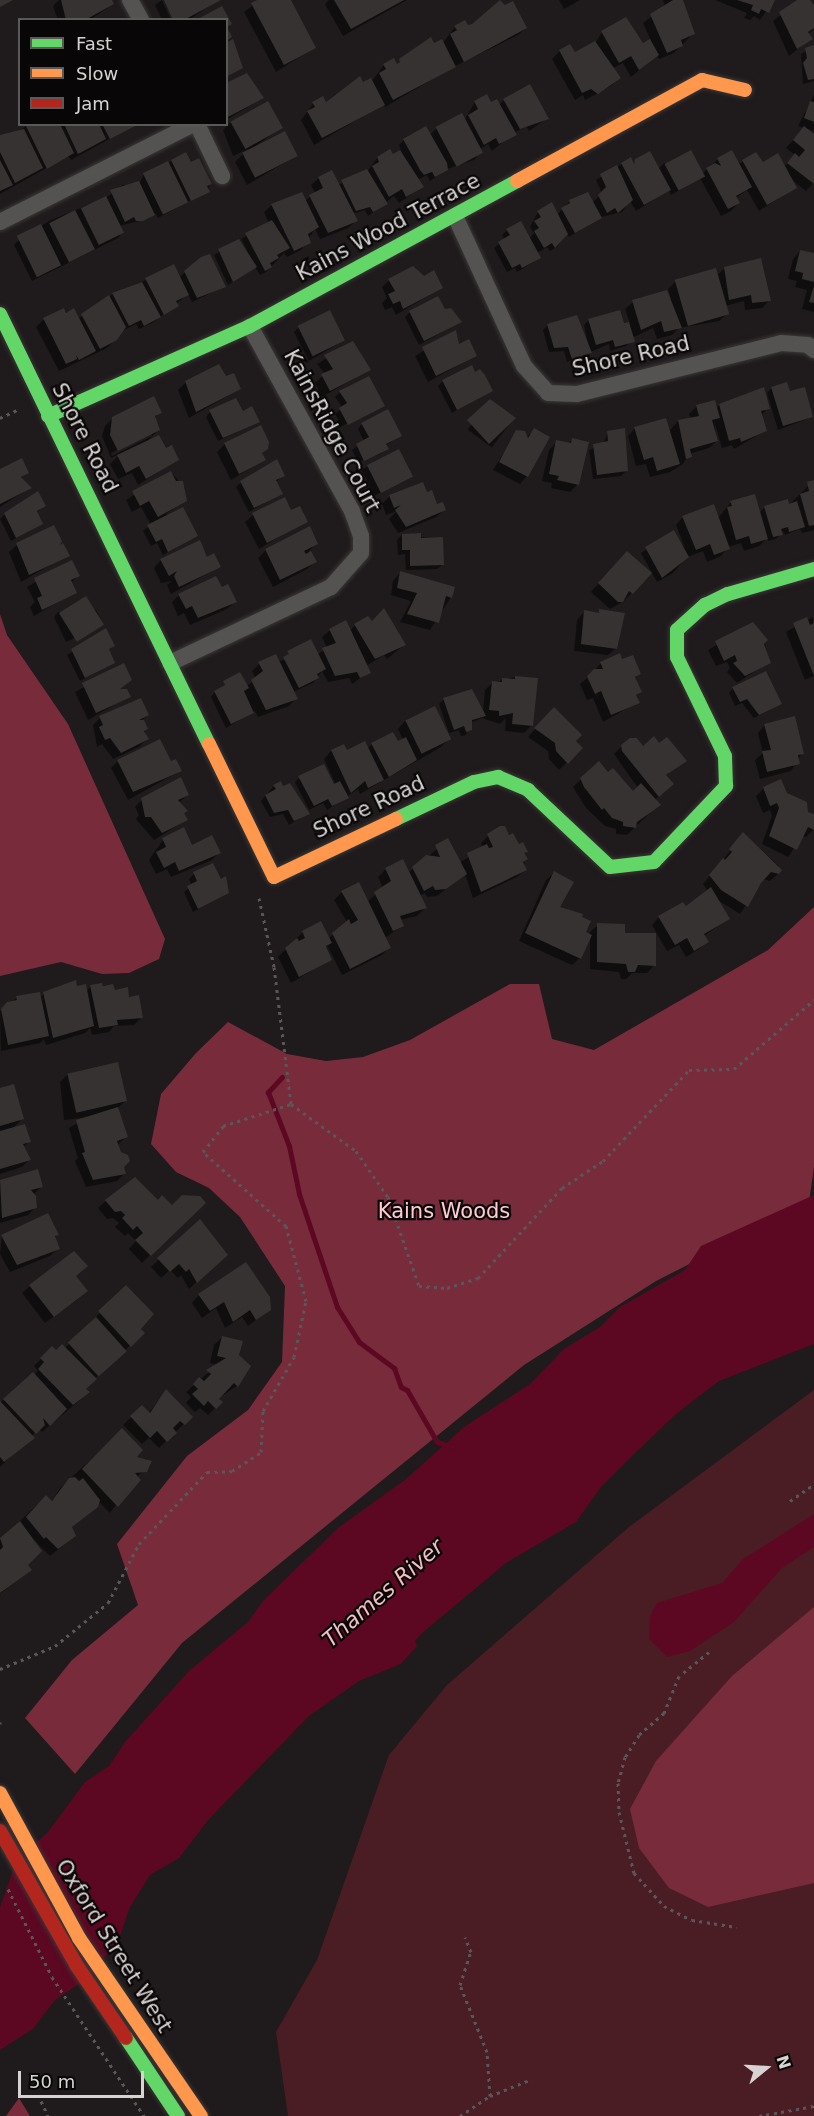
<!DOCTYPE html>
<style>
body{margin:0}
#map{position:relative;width:814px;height:2116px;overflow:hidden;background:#1f1a1b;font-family:"DejaVu Sans",sans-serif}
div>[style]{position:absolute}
.green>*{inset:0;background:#4a1d25}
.forest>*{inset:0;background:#782b3b}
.water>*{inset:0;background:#5c0822}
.shadow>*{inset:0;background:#0007;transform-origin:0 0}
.stream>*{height:5px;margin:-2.5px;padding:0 2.5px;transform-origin:2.5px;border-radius:2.5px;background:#5c0822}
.building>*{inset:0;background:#363232;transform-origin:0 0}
.path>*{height:3px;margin-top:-1.5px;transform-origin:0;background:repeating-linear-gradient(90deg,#5a5757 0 3px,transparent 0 7.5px)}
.roads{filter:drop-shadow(0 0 2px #3a3737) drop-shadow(0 0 2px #3a3737)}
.street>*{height:16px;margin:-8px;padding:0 8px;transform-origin:8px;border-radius:8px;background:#555252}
.fast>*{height:14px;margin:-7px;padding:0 7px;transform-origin:7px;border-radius:7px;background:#63d668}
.slow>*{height:14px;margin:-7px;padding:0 7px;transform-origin:7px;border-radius:7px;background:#ff974d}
.jam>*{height:14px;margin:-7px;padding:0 7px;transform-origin:7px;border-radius:7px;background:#b3261e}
span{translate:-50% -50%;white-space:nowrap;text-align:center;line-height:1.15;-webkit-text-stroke:4.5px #080606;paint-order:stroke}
.street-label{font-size:21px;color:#d8d3d3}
.park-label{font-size:21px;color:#ffcad0}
.water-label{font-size:22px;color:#f2bec3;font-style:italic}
.legend{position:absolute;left:18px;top:18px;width:210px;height:108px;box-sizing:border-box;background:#080606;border:2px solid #5b5858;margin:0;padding:8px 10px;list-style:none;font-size:18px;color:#d8d3d3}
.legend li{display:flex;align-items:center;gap:12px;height:30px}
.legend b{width:30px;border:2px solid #5b5858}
.north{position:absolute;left:736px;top:2038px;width:60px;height:60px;-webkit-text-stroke:4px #080606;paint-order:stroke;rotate:72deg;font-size:16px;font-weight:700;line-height:24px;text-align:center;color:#d8d3d3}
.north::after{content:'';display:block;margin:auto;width:21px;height:27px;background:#d8d3d3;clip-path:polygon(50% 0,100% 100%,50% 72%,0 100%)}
.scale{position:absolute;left:18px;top:2071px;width:126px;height:27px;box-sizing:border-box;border:3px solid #d8d3d3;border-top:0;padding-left:8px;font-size:18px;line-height:21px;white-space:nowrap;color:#d8d3d3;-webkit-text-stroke:4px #080606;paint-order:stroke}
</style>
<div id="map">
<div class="green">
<div style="clip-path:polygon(814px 1390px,814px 2116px,288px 2116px,276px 2032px,317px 1960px,389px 1755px,447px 1685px,629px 1527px)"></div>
</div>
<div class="forest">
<div style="clip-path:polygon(0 614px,7px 635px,68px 724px,165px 939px,159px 959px,129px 973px,102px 974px,61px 962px,0 976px)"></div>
<div style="clip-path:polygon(814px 907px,814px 1167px,808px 1209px,784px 1216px,656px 1281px,524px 1365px,182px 1643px,75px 1774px,25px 1718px,72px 1660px,138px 1605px,117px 1544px,187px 1456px,248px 1410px,282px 1362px,285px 1286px,240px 1217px,209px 1188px,176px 1172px,151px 1144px,161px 1094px,196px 1053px,228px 1022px,287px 1054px,326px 1061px,363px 1057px,410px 1040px,510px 984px,539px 984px,552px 1039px,594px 1050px,768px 950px)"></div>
<div style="clip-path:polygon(814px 1607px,814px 1883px,708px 1907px,669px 1888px,639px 1848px,630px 1809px,656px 1761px,732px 1676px)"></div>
<div style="clip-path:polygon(19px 2098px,30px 2116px,6px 2116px)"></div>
</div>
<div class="water">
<div style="clip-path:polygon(814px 1195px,814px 1344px,719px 1381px,676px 1414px,629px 1459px,601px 1487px,576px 1522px,506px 1563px,421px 1634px,415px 1641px,417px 1646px,401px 1664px,359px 1681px,309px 1716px,209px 1819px,179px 1858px,150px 1875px,129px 1909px,120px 1936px,92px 1975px,55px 2000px,33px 2029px,0 2050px,0 1907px,17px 1860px,48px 1832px,85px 1782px,109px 1766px,125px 1742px,190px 1670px,248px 1622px,263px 1601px,338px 1528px,406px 1479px,464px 1427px,530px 1384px,564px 1349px,600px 1327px,620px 1307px,685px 1270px,701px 1246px)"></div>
<div style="clip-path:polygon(814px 1514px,814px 1547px,782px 1568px,734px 1622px,690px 1651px,667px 1657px,649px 1639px,650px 1616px,657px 1603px,722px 1583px,743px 1559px)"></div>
</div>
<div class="shadow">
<div style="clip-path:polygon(59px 0,110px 0,113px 4px,90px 20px,58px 20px,53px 6px)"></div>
<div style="clip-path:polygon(162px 0,171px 20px,162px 20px,155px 5px)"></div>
<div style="clip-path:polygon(166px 0,218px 0,189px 20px,175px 20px)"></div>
<div style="clip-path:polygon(260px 0,289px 0,314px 48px,276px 72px,244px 12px)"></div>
<div style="clip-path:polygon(329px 0,407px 0,343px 36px,325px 4px)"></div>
<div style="clip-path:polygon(559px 0,580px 0,564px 9px)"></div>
<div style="clip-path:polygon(663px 0,681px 0,693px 34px,674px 53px,659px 59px,657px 55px,631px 77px,623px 63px,613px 68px,619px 78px,611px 86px,585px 100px,583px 95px,575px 100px,552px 59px,560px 51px,574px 54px,596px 42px,602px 32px,642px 45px,651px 41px,643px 23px,665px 6px)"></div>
<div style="clip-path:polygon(715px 0,774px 0,760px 20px,754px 16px,750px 20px,744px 18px,747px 13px)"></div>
<div style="clip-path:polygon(800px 0,808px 0,814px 8px,814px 29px,808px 34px,811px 38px,789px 56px,773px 21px)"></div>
<div style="clip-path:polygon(501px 1px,526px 28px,518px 35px,455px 66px,385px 107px,384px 104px,314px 145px,301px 120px,313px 104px,326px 104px,371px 82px,384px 65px,396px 65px,442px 44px,455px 27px,472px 25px)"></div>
<div style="clip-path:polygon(814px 47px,814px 81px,803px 84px,801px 54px)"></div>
<div style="clip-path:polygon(226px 85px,263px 98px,226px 120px)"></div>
<div style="clip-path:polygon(814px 95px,814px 131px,798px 126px)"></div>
<div style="clip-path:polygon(504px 100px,548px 118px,529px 131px,526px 126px,514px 133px,492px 151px,488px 144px,480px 149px,481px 152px,474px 160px,447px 169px,430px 181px,427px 175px,417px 180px,422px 187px,399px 203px,394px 196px,368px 216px,365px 210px,352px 214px,356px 221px,348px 228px,320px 239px,315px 229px,301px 250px,287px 257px,284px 253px,266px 272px,260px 275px,255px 267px,228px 285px,214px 255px,238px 241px,248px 252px,241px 239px,269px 223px,264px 212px,272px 205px,305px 201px,315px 193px,311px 185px,319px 178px,338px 185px,367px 172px,377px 158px,393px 156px,405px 161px,399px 145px,404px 140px,429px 136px,437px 128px,464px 121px,475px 102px,499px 105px)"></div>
<div style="clip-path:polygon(231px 122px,281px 127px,251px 150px,296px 156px,247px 185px,235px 162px,248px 149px,233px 156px,223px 130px)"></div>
<div style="clip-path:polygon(28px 124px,137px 124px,71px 160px,68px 156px,0 194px,0 138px,19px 132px)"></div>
<div style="clip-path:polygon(804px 128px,814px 137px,814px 182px,806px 191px,791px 179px,795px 188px,759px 211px,747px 190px,736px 198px,738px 203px,731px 211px,721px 216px,700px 178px,671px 195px,669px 190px,636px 211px,630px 201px,622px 212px,601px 217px,569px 237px,567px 233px,557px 247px,550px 251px,547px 247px,537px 253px,539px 257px,534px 262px,517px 272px,515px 268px,507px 272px,494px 248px,505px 240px,502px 235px,507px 230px,529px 239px,534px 233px,530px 227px,538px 212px,557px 215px,569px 202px,587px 194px,592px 203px,602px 193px,596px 180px,630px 159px,633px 164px,636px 161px,658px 169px,664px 163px,702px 174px,718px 159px,738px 165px,743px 161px,784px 167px,795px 155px,786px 148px)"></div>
<div style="clip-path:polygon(172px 161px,190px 164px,210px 183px,208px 191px,158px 218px,155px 213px,148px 219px,119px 226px,122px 233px,118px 238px,32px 281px,14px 245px,19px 240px,49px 221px,107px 197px,124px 184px,126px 189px,140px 182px,144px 174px)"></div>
<div style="clip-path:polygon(800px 251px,814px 255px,814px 312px,802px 309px,807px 290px,795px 287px,797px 281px,788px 279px,793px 259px)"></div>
<div style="clip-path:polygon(725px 268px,770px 300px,762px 308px,745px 310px,744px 301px,725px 306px,727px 314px,719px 321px,679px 328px,672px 335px,657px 339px,653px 328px,634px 337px,629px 328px,631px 342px,626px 346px,610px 351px,609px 344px,567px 362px,564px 351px,549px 352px,543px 330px,548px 325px,589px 349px,584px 325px,589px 320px,630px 323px,625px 309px,633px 302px,671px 299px,668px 289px,676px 281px,716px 276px)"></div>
<div style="clip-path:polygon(185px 272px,225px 286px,192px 302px,188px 294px,154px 322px,139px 329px,136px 324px,124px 330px,107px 348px,59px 371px,36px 327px,44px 319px,63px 310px,78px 319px,113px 294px,146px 280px,179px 278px)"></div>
<div style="clip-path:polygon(424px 277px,441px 288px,396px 315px,392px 307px,385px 310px,382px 303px,387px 298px,382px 287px,389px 280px)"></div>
<div style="clip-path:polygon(444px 311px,460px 322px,419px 345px,405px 317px,410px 312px)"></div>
<div style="clip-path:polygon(299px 327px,343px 341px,309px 361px,294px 332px)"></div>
<div style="clip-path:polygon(455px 332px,458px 346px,475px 356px,428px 382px,415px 356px)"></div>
<div style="clip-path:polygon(352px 343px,369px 370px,322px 397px,315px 383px,325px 374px,317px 364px)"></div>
<div style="clip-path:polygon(475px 374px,492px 390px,452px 413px,438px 386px,443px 381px)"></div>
<div style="clip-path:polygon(225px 378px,240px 389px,189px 418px,178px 390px,186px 382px)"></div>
<div style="clip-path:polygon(772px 388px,789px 393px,812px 417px,778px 430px,767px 393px)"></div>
<div style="clip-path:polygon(340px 392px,383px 406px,342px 426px,335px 414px,343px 408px,335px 397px)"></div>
<div style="left:490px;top:400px;width:30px;height:37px;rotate:37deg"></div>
<div style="clip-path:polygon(719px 405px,768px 408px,761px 416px,765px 431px,734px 449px,732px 445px,722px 448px,714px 421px,717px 441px,709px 448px,689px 454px,683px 464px,670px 472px,650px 477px,646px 464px,636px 466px,628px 436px,635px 428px,669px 431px,678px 421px,691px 419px,689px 414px,697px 406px,716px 409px)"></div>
<div style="clip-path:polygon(evenodd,160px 412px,154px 418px,158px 430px,146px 443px,177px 460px,138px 485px,132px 473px,118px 479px,110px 464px,121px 453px,111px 458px,102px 436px,105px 426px,113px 418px,160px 412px,152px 433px,152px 436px,112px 456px,111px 453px,152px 433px)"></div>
<div style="clip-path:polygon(210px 412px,242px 413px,258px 422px,218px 441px,206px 417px)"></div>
<div style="clip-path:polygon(362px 424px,400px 436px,385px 446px,382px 453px,358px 462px,352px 450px,364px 441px,358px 429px)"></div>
<div style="clip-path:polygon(534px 430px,527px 476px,520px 484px,493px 470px,517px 432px,526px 438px)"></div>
<div style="clip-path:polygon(608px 432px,626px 471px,621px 476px,593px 479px,589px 450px,603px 444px)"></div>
<div style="clip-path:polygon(572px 440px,578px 484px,570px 492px,551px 488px,552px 483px,542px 481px,549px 450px,557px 442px,568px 444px)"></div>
<div style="clip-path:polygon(225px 444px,267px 449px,261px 454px,264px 460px,231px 480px,217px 452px)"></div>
<div style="left:398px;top:451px;width:29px;height:41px;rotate:63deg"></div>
<div style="clip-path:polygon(0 471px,27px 472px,21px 478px,30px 488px,0 507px)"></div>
<div style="clip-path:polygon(171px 472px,185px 488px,181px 493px,185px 500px,166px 514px,196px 536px,163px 555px,157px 543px,151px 546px,143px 531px,151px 525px,141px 507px,132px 512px,126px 500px)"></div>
<div style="clip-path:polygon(284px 475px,276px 482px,281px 493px,249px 512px,236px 487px,241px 482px)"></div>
<div style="clip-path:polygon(814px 480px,814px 530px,802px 533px,800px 529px,785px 535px,779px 526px,781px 534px,776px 539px,768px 541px,767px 538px,759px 546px,744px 551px,741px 543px,728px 547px,721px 556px,707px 562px,703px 551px,687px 557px,673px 573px,657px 582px,641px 553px,673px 532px,685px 548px,676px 525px,683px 517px,718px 518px,731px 502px,759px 513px,765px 507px,788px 506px)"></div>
<div style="clip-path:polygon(426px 494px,444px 510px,436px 517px,398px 533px,389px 519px,397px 511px,386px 515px,382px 504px,390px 496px)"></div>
<div style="clip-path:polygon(44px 506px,36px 513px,41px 524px,11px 541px,0 519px,5px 514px)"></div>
<div style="clip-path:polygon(291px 512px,305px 521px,259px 549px,245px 522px,253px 515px)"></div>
<div style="clip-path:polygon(402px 535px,441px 539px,442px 565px,437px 569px,406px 570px,405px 554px,398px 555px,397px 540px)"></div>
<div style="clip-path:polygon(317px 543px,304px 556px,315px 562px,307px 569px,273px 587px,258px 558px,266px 550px)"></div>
<div style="clip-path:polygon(17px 545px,55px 549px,68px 555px,21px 582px,9px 552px)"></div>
<div style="clip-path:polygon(207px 559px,219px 567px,171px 594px,167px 585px,172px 581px,161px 583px,154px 568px,161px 560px)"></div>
<div style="clip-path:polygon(620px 560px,650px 573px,624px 601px,610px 609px,591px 592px)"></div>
<div style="clip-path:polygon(71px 562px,78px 576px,71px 583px,75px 592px,34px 616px,30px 607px,35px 602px,27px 587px)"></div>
<div style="clip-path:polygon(400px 573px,451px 597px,430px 630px,400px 622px,411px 601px,391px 595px,393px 581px)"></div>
<div style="clip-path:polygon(221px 589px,235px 602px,227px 609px,190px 625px,184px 613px,178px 616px,172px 602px,179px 595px)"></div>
<div style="clip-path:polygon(96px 610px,103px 624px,66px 642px,54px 617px,58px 612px)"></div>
<div style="clip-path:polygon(584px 612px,616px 648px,608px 655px,574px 651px,577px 620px)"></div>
<div style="clip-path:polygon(813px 617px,814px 676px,805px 680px,786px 632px)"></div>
<div style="clip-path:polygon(752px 624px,763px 635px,769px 662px,737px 683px,727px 672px,730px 668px,727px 662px,716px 666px,708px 650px)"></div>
<div style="clip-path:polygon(355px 625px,404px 645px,387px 659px,384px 655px,366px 666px,369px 672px,352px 684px,349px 678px,328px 682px,322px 671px,313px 683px,293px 692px,296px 698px,289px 706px,258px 717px,255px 711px,226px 728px,211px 697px,215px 692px,238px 675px,246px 687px,256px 679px,252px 671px,259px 664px,317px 655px,327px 648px,322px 637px,330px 630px,350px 631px)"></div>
<div style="clip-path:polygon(106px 630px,113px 645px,108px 650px,114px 663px,80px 681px,67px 655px)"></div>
<div style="clip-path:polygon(622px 661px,639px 674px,635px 678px,640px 692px,635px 697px,638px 702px,603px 722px,593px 698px,587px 700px,580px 684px,587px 678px,599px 700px,589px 676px,601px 663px)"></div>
<div style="clip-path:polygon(123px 665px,118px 690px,129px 696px,88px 720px,75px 692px)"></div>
<div style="clip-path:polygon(515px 677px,532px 725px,524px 733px,505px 731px,506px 718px,500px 724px,482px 718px,470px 723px,466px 735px,461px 736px,459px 730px,449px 733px,439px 704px,444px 699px,483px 713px,485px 690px,492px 683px)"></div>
<div style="clip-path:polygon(733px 688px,780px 703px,754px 718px,742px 703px,735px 706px,729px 693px)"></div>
<div style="clip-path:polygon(434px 708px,449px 739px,441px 747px,360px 794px,358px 789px,327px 810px,323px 803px,309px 810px,295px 782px,299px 778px,336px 785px,324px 759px,331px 751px,343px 746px,346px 752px,367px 749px,372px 744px,397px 743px,403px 740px,398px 729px,405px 721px)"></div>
<div style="clip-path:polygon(148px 715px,142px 720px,147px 739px,139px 747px,113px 759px,102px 744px,97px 747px,93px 725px,100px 718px)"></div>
<div style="clip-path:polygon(546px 717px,581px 748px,559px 770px,549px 759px,548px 751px,528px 737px)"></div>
<div style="clip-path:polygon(765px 725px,802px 753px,791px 771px,760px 779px,755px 760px,763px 753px,758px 733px)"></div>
<div style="clip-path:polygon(659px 745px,685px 761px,665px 776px,665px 792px,654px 800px,658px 805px,627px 835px,616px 834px,616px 829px,605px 826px,586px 808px,573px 787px,581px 779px,608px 774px,633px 793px,638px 788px,614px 754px,622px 746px)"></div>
<div style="clip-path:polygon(118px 761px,170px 763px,180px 771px,128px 800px,111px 768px)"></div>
<div style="clip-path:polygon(274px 786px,283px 788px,308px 813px,289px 825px,283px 814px,270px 817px,261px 801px)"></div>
<div style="clip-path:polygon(764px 788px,786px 794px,814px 816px,813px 830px,806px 837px,802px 836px,788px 857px,762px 844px,772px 816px,770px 810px,763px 813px,756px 796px)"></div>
<div style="clip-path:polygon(187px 795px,179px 803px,186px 820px,154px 840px,136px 819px,139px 815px,135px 807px,142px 800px)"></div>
<div style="clip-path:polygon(504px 828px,518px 846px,523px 846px,525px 870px,517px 877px,473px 898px,465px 874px,437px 896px,427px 897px,425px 893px,419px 896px,425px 908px,417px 916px,400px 920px,403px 925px,385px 938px,390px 947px,382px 955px,342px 975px,326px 943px,331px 959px,291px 983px,278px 957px,303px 932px,328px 939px,347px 922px,334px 900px,342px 892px,367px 902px,383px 888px,378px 877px,386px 869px,408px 873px,448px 840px,459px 863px,483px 848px,481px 843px,488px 836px)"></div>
<div style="clip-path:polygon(744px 834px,779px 866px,778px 874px,770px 881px,763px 879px,740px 914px,716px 899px,728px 919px,704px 936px,707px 942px,699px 949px,686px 957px,679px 945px,667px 951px,652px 925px,659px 917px,686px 909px,708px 891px,703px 884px)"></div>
<div style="clip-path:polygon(163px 840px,192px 847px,219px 852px,212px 860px,171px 877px,167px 869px,156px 874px,149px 860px)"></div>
<div style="clip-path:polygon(554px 873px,558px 908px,584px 933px,580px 958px,572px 965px,519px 941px,546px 880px)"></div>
<div style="clip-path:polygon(194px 874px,228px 893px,193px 912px,184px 892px,192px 886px,189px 879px)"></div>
<div style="clip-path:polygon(598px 925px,623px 934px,654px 965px,647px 973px,632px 973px,626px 979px,621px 979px,619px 972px,590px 969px,590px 932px)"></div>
<div style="clip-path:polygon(112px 985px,113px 992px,128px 999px,142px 1017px,134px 1025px,114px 1026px,109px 1032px,92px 1035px,90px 1028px,85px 1033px,46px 1045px,44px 1039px,40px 1043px,1px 1051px,0 1011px,17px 998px,39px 998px,44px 994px,76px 988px,86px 992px,91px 986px)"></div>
<div style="clip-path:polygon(68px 1074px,125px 1101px,117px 1109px,126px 1137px,117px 1145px,124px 1174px,117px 1181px,86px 1187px,75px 1161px,78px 1158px,69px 1128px,89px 1117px,64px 1120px,60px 1082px)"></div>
<div style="clip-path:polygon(0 1089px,22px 1119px,12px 1129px,29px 1142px,23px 1147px,29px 1160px,22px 1167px,0 1174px)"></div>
<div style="clip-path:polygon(37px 1171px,42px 1186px,33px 1195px,36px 1207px,28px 1215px,0 1223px,0 1182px)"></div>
<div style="clip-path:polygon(106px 1201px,158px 1202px,172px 1207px,204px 1203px,142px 1263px,129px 1249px,136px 1241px,128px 1233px,125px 1236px,115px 1227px,119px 1223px,113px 1218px,107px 1219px,98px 1208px)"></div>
<div style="clip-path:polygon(200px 1221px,218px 1262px,189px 1289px,181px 1275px,178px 1278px,170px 1270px,161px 1278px,151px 1267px)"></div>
<div style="clip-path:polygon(57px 1235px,54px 1238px,58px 1248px,50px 1256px,10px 1272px,0 1254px,2px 1236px)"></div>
<div style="clip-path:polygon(75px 1277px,78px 1299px,45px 1323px,22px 1293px,30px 1286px)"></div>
<div style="clip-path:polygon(126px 1287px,143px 1333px,84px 1389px,87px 1392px,80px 1400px,42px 1432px,39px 1429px,0 1467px,0 1403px,38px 1371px,34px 1366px,52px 1348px,56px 1352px,65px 1348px)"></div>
<div style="clip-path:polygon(199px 1295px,270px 1309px,248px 1326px,242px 1317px,225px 1328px,216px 1308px,202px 1318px,192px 1303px)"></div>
<div style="clip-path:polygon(222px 1337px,249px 1366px,237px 1386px,217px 1399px,221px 1402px,208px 1415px,200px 1408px,195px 1412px,186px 1403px,191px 1397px,186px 1392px,217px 1365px,210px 1363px,214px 1345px)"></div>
<div style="clip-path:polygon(166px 1391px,191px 1417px,159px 1448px,149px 1438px,142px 1444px,123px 1425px,142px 1407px,148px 1414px)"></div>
<div style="clip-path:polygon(122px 1431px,133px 1458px,147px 1459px,150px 1467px,136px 1477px,110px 1513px,98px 1501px,71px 1528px,74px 1536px,50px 1556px,35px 1541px,26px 1565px,30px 1570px,0 1594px,0 1540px,38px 1504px,51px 1502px,61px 1487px)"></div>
</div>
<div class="stream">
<div style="left:282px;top:1077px;width:21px;rotate:133deg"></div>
<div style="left:268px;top:1092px;width:58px;rotate:68.7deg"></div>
<div style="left:289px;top:1146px;width:49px;rotate:78.2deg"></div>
<div style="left:299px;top:1194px;width:119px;rotate:71.4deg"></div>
<div style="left:337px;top:1307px;width:41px;rotate:57.8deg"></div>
<div style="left:359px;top:1342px;width:44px;rotate:36.6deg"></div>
<div style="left:394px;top:1368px;width:20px;rotate:70deg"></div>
<div style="left:401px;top:1387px;width:7px;rotate:27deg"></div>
<div style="left:407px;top:1390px;width:60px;rotate:60deg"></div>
<div style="left:437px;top:1442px;width:16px;rotate:18deg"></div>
</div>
<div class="building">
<div style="clip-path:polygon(0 0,13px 0,0 7px)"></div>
<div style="clip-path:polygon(61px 0,112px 0,114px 4px,85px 20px,66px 20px)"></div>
<div style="clip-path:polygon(164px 0,221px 0,184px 20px,173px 20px)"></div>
<div style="clip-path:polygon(257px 0,291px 0,316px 48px,284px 65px,251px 3px)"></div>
<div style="clip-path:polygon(334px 0,404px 0,351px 29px)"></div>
<div style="clip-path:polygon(500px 0,505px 5px,513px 1px,527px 28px,464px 62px,450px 34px,457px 30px,454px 26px,465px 20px,468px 25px,472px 24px)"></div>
<div style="clip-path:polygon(673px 0,683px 0,695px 34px,681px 40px,683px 46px,667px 53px,650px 14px)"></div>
<div style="clip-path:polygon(737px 0,775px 0,769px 13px,761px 9px,759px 14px,751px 10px,753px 5px)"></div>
<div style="clip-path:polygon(797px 0,810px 0,814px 5px,814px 28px,808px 32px,813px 39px,797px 49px,779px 12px)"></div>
<div style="clip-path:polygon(222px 6px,232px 24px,227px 27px,232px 37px,226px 41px,226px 20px,196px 20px)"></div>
<div style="clip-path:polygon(626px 17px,643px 43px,650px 39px,659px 55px,639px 70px,631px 56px,619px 63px,601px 31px)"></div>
<div style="clip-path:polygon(431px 37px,434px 43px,442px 39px,456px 67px,393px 100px,379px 73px,386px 69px,383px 64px,394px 58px,397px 64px,400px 62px,399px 59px)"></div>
<div style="clip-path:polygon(233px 39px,243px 68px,226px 77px,226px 43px)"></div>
<div style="clip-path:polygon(595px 41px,621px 78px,598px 94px,591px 89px,582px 93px,559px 50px,570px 44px,575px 52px)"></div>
<div style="clip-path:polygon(814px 45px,814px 79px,808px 80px,803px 63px,807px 58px,805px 48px)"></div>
<div style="clip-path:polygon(247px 73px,264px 98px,226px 118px,226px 83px)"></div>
<div style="clip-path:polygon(360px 76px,363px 82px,371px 78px,385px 105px,322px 138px,307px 111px,315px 107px,312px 102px,323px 96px,326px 102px,329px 100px)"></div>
<div style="clip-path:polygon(530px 84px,549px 119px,520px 129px,503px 99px)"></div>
<div style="clip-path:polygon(487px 94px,491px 102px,497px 99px,517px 135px,499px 144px,496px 138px,484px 145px,468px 115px,478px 109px,474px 101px)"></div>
<div style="left:268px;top:101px;width:31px;height:43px;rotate:61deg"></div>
<div style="clip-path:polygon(810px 101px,814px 102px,814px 122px,804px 118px)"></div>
<div style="left:462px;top:113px;width:45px;height:30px;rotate:62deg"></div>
<div style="clip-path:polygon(25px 124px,60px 124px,74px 153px,47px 169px)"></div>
<div style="clip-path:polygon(64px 124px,99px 124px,106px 139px,78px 154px)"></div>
<div style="clip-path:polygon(102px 124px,139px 124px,110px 139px)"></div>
<div style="clip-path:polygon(426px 126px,447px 163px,448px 170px,435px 177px,432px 172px,424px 175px,420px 170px,403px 139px)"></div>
<div style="clip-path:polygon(804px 126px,814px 134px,814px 184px,787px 163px,795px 153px,799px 157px,805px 150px,793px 140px)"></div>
<div style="clip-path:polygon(24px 129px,43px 168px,15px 183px,0 152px,0 135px)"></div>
<div style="left:285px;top:131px;width:28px;height:48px;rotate:63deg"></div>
<div style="clip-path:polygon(390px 149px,393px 154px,400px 150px,424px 187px,406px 197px,402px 189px,389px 197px,372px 166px,379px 162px,377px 157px)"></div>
<div style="left:691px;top:150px;width:30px;height:30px;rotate:62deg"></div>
<div style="clip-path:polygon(732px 150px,752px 187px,736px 196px,740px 203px,728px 209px,706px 168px,715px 163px,721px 166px,717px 158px)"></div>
<div style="clip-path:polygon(650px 151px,671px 190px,644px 205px,621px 163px,631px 157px,634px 164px,635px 159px)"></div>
<div style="clip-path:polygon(186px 152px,191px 162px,199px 158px,212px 184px,207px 186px,210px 192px,191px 201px,171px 160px)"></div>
<div style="clip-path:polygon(756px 152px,763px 162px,778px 153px,797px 188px,767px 205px,742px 160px)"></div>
<div style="clip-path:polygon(0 160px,13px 185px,0 191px)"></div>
<div style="left:168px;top:161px;width:46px;height:28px;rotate:64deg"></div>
<div style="clip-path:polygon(617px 165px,633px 200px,618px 213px,615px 208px,607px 213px,598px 195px,606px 187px,600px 174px)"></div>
<div style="clip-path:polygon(367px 169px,388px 204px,373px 212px,370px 207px,356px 211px,341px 180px)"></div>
<div style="clip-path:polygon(332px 170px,358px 221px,328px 233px,309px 195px,323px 188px,318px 177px)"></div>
<div style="clip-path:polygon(139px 181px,155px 215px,143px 221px,136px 221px,134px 217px,125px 222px,110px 190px)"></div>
<div style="clip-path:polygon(302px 192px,319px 227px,308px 234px,311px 243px,294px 251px,271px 204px)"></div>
<div style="clip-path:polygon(588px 192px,602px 218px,575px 233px,561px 208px,570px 203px,569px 200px)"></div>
<div style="left:106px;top:196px;width:41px;height:28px;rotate:64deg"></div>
<div style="clip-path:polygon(552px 202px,568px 234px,555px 248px,552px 243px,544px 248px,534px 231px,539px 228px,534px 221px,541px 217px,537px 211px)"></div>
<div style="left:75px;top:210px;width:44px;height:29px;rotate:63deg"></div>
<div style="clip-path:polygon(272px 220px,290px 248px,277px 255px,279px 258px,270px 263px,272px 267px,265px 271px,245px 233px)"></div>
<div style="clip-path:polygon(521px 221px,541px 258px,522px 268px,520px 264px,512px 268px,498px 242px,510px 235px,506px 229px)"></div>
<div style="left:41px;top:224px;width:46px;height:27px;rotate:64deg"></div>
<div style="clip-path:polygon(239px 239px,257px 267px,233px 282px,218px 249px)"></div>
<div style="clip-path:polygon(800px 250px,814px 253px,814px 282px,802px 279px,803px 273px,795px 271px)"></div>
<div style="clip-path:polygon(210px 254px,226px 287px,197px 298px,184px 271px,201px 257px)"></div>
<div style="clip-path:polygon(761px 258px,771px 301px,752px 303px,751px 295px,729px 300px,724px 267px)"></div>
<div style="clip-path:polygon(174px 264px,189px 295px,176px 301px,179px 306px,164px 315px,145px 278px)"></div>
<div style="clip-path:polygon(413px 266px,424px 276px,434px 270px,443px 288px,403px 309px,400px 301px,393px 304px,388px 294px,395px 291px,388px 279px)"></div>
<div style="left:716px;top:268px;width:48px;height:43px;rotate:74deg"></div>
<div style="clip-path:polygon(142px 282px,161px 317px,144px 326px,141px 320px,129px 326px,112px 293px)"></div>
<div style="clip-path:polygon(814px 286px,814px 303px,809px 302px)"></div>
<div style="clip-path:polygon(667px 290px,682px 328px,664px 332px,661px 321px,641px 330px,632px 300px)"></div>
<div style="clip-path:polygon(109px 295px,126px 327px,117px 340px,100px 349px,81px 314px)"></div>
<div style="clip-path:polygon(438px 296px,445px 309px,451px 308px,462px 322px,424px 341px,409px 311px)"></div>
<div style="clip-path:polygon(64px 308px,66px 313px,74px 308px,96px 351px,79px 360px,76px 355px,77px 359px,66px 364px,43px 318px)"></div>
<div style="left:330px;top:310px;width:34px;height:36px;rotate:64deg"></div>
<div style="clip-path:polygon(620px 310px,624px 323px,629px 322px,635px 342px,615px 347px,613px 340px,596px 345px,588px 319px)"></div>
<div style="clip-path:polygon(577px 315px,592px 353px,572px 359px,568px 347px,554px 348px,547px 324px)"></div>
<div style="clip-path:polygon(456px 330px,459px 344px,469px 339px,477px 356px,436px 376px,422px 347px)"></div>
<div style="clip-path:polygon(353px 341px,371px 370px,330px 391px,321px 374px,333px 369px,324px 355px)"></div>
<div style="clip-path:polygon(219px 364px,226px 376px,234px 373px,241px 389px,196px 412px,185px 381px)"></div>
<div style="clip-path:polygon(472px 365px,475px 372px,480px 369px,485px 375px,493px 391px,457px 410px,442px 380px)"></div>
<div style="clip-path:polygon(369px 376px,385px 406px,348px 425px,339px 408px,347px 403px,339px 391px)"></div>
<div style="clip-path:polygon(787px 382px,790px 391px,805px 387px,813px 417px,783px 426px,771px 387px)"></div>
<div style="clip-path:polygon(764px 387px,770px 409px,761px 411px,767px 431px,741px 442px,740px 438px,729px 441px,719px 404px)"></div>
<div style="clip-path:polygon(154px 396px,162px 413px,155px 416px,160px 430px,118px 451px,110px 435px,112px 417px)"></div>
<div style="clip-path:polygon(236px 398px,243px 411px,252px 406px,260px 422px,223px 438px,209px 410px)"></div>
<div style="clip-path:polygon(490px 399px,516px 418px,489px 444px,467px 420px)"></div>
<div style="clip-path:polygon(715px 400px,720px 418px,712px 420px,718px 441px,690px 449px,692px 457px,686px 459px,678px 420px,699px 416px,696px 405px)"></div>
<div style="clip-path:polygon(388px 409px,402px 436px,386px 444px,389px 449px,364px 461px,356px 444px,369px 437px,361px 423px)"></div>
<div style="clip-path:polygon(666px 418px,680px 464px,657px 471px,653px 457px,644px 460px,634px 427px)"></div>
<div style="clip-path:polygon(261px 425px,269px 442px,268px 449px,262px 453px,266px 460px,239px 474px,224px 443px)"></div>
<div style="clip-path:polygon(534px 428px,550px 437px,528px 477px,499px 462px,516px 430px,525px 431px,528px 438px)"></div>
<div style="clip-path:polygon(625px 428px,628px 471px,597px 475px,593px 444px,608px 441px,607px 431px)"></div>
<div style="clip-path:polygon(159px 435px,166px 448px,172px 445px,179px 460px,146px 479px,139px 466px,126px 473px,117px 455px)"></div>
<div style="clip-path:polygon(572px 438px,589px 442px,579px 485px,557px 480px,559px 476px,549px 474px,556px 440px,571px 443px)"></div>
<div style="left:399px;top:449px;width:31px;height:36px;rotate:63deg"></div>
<div style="clip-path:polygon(22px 458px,29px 473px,21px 477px,32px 488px,0 504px,0 469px)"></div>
<div style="clip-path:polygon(277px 459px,285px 476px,276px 480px,283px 494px,254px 508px,240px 481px)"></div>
<div style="clip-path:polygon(171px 471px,176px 481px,183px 481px,187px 501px,158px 517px,149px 501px,140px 506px,132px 491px)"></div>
<div style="clip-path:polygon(814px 480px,814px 525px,809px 526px,800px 494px,809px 491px,807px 482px)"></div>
<div style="clip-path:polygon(423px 482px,427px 492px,432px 490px,437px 504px,443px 502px,446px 510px,406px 527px,395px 510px,401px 505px,394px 508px,389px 495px)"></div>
<div style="clip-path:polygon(38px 491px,46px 506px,37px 511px,43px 524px,16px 538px,4px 513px)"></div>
<div style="clip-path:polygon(755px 494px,768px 539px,751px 544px,749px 536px,736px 540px,727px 507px,732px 506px,730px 501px)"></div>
<div style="clip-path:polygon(285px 497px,291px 510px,300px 506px,308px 522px,267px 543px,252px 513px)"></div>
<div style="clip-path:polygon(788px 499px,789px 504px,797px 501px,805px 527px,789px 532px,788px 527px,781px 529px,783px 535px,773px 537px,764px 506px)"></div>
<div style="clip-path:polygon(714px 504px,730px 549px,714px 555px,710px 544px,696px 550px,682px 516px)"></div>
<div style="clip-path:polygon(183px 507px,198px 536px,168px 552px,162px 539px,156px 542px,147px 525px)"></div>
<div style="clip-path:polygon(54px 525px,62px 541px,60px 545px,63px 543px,70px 556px,29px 575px,16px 543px)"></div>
<div style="clip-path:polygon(310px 526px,318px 544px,304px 551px,306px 554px,311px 551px,317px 562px,280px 580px,265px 549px)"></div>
<div style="clip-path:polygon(674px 530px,689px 557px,662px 578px,645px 547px)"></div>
<div style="clip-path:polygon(421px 533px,421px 538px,443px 537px,444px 565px,410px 566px,410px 550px,402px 550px,402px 534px)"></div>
<div style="clip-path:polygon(200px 540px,207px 557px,214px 553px,221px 567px,179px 587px,174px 576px,177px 571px,169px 576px,160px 559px)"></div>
<div style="clip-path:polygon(627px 551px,652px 573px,633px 594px,629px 591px,623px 602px,618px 602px,598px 583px)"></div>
<div style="clip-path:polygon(72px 560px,80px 576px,71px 580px,77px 593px,42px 610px,37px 598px,42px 596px,34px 578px)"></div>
<div style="clip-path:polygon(400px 571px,455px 587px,452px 598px,446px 596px,439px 623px,407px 614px,417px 593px,397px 588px)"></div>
<div style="clip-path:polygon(216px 576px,222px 587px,228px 584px,237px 602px,198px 618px,192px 606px,186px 609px,178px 594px)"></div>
<div style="left:86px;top:596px;width:34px;height:32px;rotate:58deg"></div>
<div style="clip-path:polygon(384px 608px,406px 645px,375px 659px,354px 624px,368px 616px,372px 621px)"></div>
<div style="clip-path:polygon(599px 609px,625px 613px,617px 649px,581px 644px,584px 610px,599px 613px)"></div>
<div style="clip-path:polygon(807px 617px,810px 625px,814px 623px,814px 676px,793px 623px)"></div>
<div style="clip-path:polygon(346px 620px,371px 673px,360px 678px,357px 672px,335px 676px,322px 648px,336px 643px,329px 629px)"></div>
<div style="clip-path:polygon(753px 622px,768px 640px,764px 644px,771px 663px,745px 676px,733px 663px,737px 661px,735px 655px,724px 661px,715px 641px)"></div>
<div style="clip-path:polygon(106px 628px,115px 646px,109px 649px,115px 663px,85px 678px,71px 649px)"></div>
<div style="clip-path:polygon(311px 639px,326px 669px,317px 674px,319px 678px,299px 688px,283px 657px,289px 654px,287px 651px)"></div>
<div style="clip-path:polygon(620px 653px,622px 659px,633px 655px,641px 674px,635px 677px,642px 692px,636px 695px,640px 703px,611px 715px,601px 691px,595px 694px,587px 676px,594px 669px,603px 669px,600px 662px)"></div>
<div style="clip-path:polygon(276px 654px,298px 699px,266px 710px,251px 680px,263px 671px,258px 662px)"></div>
<div style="clip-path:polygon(124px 663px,132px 680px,120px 689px,127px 689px,131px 697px,96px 713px,82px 683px)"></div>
<div style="clip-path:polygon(766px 671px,782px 704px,759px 715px,747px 699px,740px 702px,732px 687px)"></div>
<div style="clip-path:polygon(240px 672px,249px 688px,244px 691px,254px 713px,231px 724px,214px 691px,225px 685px,223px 681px)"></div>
<div style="clip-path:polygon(515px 676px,538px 678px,533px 726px,512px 724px,513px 713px,499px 716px,499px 711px,489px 710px,492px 681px,502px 682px,502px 678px,515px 679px)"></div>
<div style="clip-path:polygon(472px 689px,486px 716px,472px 720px,472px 730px,466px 732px,464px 726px,454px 730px,443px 698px)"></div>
<div style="clip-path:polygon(141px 698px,149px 715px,139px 720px,144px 720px,148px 729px,144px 731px,149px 739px,121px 753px,110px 738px,105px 740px,99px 727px,103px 725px,99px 716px)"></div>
<div style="left:435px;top:706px;width:37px;height:33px;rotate:64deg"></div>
<div style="clip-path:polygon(554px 707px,582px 735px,576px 741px,583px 748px,568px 764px,556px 751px,555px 743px,534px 728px)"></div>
<div style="clip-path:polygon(795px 716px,804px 754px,798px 755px,800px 764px,767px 772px,762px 751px,771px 750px,764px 724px)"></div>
<div style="clip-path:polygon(393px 732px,398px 741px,406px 737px,417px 760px,389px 777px,371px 743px)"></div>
<div style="clip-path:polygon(654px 736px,659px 743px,667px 737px,687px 761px,666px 775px,674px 784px,659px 797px,622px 751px,621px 745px,630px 738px,637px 738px,643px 746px)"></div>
<div style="clip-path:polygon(160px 739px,171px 761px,176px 759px,182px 771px,133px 792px,117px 760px)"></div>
<div style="clip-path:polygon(365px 741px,384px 780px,368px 788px,365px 781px,351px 793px,331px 750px,344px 744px,347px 750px)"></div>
<div style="clip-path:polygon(599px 761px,608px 772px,613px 768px,633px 791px,641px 783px,661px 805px,637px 822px,636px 828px,623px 826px,623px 822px,612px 818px,604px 808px,602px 810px,584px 787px,580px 778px)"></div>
<div style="clip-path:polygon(324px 764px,334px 784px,340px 781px,349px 798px,332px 806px,328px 799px,314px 806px,298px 776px)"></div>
<div style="clip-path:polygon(181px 777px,189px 795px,178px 800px,188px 811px,184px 813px,188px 820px,162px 833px,151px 817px,145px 817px,141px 798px)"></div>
<div style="clip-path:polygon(781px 779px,787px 793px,807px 802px,808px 812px,814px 814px,814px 830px,808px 827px,797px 850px,769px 836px,779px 808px,777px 803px,770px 806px,763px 787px)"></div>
<div style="clip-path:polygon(281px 781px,283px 786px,290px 783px,310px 814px,294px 821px,288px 810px,274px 813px,265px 795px,276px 789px,273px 785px)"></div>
<div style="clip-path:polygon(500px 826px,505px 826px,509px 835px,513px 833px,519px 844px,523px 842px,528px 852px,524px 853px,528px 859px,523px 862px,527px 870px,481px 892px,467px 853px,487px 844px,489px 848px,493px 847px,487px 834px)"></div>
<div style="clip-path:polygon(184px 827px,192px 845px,212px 835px,221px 853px,179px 871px,175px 862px,164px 868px,156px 852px,166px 847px,162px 838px)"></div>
<div style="clip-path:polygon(743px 832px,782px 870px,779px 874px,771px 872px,761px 883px,748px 907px,721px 890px,709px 875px,723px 858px,725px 860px,732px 852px,729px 849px)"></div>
<div style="clip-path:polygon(448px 838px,467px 874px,446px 889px,435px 890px,433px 886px,424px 891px,412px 867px,426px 855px,440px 857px,435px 845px)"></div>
<div style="clip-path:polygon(403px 859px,427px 908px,400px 916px,404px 926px,393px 931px,374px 892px,391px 881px,385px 868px)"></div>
<div style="clip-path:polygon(213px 863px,221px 879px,226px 876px,229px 893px,198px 909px,187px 886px,197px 881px,193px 872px)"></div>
<div style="clip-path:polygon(554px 871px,574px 882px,560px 907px,583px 914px,582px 917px,591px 921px,586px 932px,592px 935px,581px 959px,525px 933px)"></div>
<div style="clip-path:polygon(359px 882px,391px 948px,350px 969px,332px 933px,349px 919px,351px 924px,358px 920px,341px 891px)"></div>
<div style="clip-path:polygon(711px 887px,730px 919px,704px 934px,709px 942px,694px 951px,687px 938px,675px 945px,658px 916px,683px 902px,686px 906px)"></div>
<div style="clip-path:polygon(321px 921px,332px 943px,326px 946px,332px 960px,299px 977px,285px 948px,297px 938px,299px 941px,305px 938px,302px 931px)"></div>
<div style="clip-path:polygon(597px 923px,625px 924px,625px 933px,656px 933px,656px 966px,638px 965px,635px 972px,628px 972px,626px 964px,597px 962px)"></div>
<div style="clip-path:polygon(76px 980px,77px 986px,86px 984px,94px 1026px,53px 1038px,43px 992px)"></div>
<div style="clip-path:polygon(102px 983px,103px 986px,113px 984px,115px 990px,128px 987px,129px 997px,139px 995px,143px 1018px,117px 1020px,118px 1025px,99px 1028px,90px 985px)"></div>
<div style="clip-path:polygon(40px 992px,49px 1036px,8px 1045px,1px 1009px,7px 1002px,17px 1000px,16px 996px)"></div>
<div style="left:118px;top:1062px;width:40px;height:52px;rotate:77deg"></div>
<div style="clip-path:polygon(14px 1084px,24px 1119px,0 1126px,0 1088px)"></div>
<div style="clip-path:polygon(118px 1107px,128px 1137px,117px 1141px,121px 1152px,128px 1155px,130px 1161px,124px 1167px,126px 1174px,93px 1180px,82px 1153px,85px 1152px,76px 1120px)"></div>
<div style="clip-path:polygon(25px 1124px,31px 1142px,23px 1144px,31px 1160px,0 1169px,0 1131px)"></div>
<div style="clip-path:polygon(38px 1169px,43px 1187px,31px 1190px,36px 1196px,37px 1208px,2px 1218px,0 1180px)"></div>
<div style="clip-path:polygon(135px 1177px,158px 1200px,162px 1195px,172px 1205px,182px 1195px,200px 1196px,206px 1203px,151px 1256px,135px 1240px,143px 1233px,137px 1226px,133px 1230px,122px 1218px,125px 1215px,121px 1211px,115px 1212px,105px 1200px)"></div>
<div style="clip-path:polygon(48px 1213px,59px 1235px,55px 1236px,60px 1249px,17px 1265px,1px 1235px)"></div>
<div style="clip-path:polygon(200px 1219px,228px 1255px,197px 1283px,189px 1269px,186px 1272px,179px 1264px,170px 1272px,157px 1258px)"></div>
<div style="clip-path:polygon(74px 1251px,88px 1266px,76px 1276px,88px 1291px,54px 1317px,29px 1285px)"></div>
<div style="clip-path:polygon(246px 1262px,270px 1297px,271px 1310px,256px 1320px,250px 1310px,233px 1322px,224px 1302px,210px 1311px,198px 1294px)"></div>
<div style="clip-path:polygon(126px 1285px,154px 1314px,141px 1329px,145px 1333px,131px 1347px,98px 1311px)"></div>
<div style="left:96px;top:1317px;width:46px;height:38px;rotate:48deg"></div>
<div style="clip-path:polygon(222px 1336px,243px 1341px,239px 1355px,251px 1366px,238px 1387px,234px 1383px,219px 1399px,223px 1402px,216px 1409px,208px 1401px,204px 1406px,192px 1394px,198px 1389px,193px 1384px,199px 1377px,204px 1381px,211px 1374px,206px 1370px,226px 1358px,217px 1356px)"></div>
<div style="clip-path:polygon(62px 1344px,97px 1379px,86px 1389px,90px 1392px,73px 1405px,38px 1369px,44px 1362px,40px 1358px,52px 1346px,56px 1350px)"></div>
<div style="clip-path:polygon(33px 1372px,67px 1409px,50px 1426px,43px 1418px,45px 1425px,36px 1434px,3px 1399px)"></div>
<div style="clip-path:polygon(166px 1389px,193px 1417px,185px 1425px,180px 1421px,173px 1428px,177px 1433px,167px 1442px,157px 1431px,150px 1438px,130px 1416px,142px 1405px,150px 1413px)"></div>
<div style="clip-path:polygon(0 1401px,35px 1438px,4px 1462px,0 1457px)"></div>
<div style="clip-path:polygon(122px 1428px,143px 1450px,137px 1457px,152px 1461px,147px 1472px,135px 1473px,141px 1480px,118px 1507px,82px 1469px)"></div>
<div style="clip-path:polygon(75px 1477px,79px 1481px,83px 1478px,100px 1500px,98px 1507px,72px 1527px,76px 1536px,58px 1549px,46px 1537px,44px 1539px,26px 1517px,46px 1495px,52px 1501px,69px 1478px)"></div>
<div style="clip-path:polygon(20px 1521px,42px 1551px,28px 1565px,32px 1570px,0 1593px,0 1550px,3px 1547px,0 1538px)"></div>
</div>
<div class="path">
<div style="left:0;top:418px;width:21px;rotate:-25deg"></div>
<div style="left:259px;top:898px;width:71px;rotate:77.7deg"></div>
<div style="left:274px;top:967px;width:138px;rotate:82.9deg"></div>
<div style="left:291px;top:1104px;width:80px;rotate:35.9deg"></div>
<div style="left:356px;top:1151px;width:56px;rotate:55.2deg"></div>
<div style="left:388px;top:1197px;width:94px;rotate:70.8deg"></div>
<div style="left:419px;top:1286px;width:28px;rotate:4deg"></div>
<div style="left:447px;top:1288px;width:33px;rotate:-18deg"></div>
<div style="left:478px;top:1278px;width:123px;rotate:-47deg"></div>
<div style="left:562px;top:1188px;width:49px;rotate:-33.4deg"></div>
<div style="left:603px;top:1161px;width:125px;rotate:-46.6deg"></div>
<div style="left:689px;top:1070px;width:45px;rotate:-1.3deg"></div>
<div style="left:734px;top:1069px;width:106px;rotate:-40.8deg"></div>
<div style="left:790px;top:1501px;width:29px;rotate:-35deg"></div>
<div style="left:709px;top:1652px;width:38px;rotate:141deg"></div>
<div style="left:679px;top:1676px;width:40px;rotate:112deg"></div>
<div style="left:664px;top:1713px;width:33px;rotate:139deg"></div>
<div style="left:639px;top:1735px;width:26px;rotate:122deg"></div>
<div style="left:625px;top:1757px;width:27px;rotate:105deg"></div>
<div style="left:618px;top:1783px;width:29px;rotate:88deg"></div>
<div style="left:619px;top:1812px;width:63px;rotate:76.2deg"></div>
<div style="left:634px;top:1873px;width:45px;rotate:47.7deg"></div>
<div style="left:664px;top:1906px;width:31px;rotate:27deg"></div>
<div style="left:692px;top:1920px;width:45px;rotate:9deg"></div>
<div style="left:0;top:1669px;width:60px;rotate:-22.7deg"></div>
<div style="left:55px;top:1646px;width:68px;rotate:-39.1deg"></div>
<div style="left:108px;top:1603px;width:67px;rotate:-62.3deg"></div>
<div style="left:139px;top:1544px;width:99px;rotate:-46.6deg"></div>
<div style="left:207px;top:1472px;width:25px;rotate:-2deg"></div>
<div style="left:232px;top:1471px;width:35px;rotate:-33deg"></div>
<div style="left:261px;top:1452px;width:41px;rotate:-87.2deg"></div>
<div style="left:263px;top:1411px;width:62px;rotate:-60.1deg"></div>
<div style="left:294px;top:1357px;width:57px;rotate:-77.9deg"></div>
<div style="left:306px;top:1301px;width:78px;rotate:-104.9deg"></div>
<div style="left:286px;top:1226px;width:111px;rotate:-138.3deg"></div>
<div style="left:203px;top:1152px;width:33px;rotate:-52deg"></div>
<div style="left:223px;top:1126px;width:71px;rotate:-17.9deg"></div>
<div style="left:0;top:1722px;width:2px;rotate:90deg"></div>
<div style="left:8px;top:1889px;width:98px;rotate:63.4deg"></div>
<div style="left:52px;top:1977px;width:167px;rotate:56.5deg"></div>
<div style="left:490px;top:2096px;width:45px;rotate:-22deg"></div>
<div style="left:41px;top:2101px;width:17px;rotate:65deg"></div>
<div style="left:460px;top:2116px;width:36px;rotate:-34deg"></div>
<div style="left:490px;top:2096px;width:44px;rotate:-93.9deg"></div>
<div style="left:487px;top:2052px;width:72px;rotate:-111.9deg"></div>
<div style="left:460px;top:1985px;width:35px;rotate:-72deg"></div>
<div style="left:471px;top:1952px;width:16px;rotate:-112deg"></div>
<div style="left:759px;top:2116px;width:56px;rotate:-10.3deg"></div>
</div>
<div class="roads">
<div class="street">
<div style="left:130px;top:0;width:23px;rotate:61deg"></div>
<div style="left:197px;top:124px;width:58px;rotate:64.3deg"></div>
<div style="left:455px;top:216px;width:165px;rotate:65.3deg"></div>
<div style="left:524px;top:366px;width:36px;rotate:48deg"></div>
<div style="left:548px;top:393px;width:29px;rotate:2deg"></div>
<div style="left:577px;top:394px;width:210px;rotate:-14deg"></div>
<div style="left:781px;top:343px;width:27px;rotate:4deg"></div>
<div style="left:808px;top:345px;width:8px;rotate:40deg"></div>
<div style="left:0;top:222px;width:216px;rotate:-26.9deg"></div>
<div style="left:170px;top:663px;width:178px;rotate:-25.3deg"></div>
<div style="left:331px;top:587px;width:45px;rotate:-48.6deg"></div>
<div style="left:361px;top:553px;width:17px;rotate:-90deg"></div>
<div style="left:361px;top:536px;width:27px;rotate:-110deg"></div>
<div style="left:352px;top:511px;width:211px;rotate:-118.9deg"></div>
</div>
<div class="fast">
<div style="left:0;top:314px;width:478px;rotate:64.1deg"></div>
<div style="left:48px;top:416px;width:221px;rotate:-24deg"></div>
<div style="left:250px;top:326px;width:304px;rotate:-28.5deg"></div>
<div style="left:396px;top:819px;width:86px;rotate:-25.4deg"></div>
<div style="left:474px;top:782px;width:25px;rotate:-12deg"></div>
<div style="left:498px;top:777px;width:33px;rotate:23deg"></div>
<div style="left:528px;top:790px;width:112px;rotate:43.2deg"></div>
<div style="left:610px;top:867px;width:44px;rotate:-6.5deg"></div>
<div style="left:654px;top:862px;width:105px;rotate:-46.5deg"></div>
<div style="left:726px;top:786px;width:30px;rotate:-92deg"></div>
<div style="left:725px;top:756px;width:110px;rotate:-115.9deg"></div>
<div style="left:677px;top:657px;width:27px;rotate:-90deg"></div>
<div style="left:677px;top:630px;width:38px;rotate:-42deg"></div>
<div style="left:705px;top:605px;width:25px;rotate:-26deg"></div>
<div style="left:728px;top:594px;width:90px;rotate:-16.2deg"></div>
<div style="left:126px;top:2038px;width:94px;rotate:56.3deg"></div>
</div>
<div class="slow">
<div style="left:517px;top:181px;width:211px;rotate:-28.6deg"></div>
<div style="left:702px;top:80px;width:44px;rotate:13.1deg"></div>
<div style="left:209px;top:744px;width:148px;rotate:64deg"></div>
<div style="left:274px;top:877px;width:135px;rotate:-25.4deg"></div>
<div style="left:0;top:1793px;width:165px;rotate:61.4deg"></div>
<div style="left:79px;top:1938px;width:216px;rotate:55.6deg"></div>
</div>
<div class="jam">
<div style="left:0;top:1831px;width:155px;rotate:60.3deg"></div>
<div style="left:77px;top:1966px;width:87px;rotate:55.8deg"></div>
</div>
</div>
<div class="street-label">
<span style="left:388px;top:227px;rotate:-28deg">Kains Wood Terrace</span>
<span style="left:631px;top:356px;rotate:-13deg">Shore Road</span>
<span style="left:332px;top:431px;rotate:62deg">KainsRidge Court</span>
<span style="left:85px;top:438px;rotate:63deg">Shore Road</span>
<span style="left:369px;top:807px;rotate:-25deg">Shore Road</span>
<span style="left:114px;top:1946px;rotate:58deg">Oxford Street West</span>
</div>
<div class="park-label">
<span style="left:444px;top:1211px">Kains Woods</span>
</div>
<div class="water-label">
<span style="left:383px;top:1593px;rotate:-41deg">Thames River</span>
</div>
<ul class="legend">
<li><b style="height:8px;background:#63d668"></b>Fast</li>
<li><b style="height:8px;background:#ff974d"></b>Slow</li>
<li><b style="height:8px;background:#b3261e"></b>Jam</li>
</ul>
<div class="north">N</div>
<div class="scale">50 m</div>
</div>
